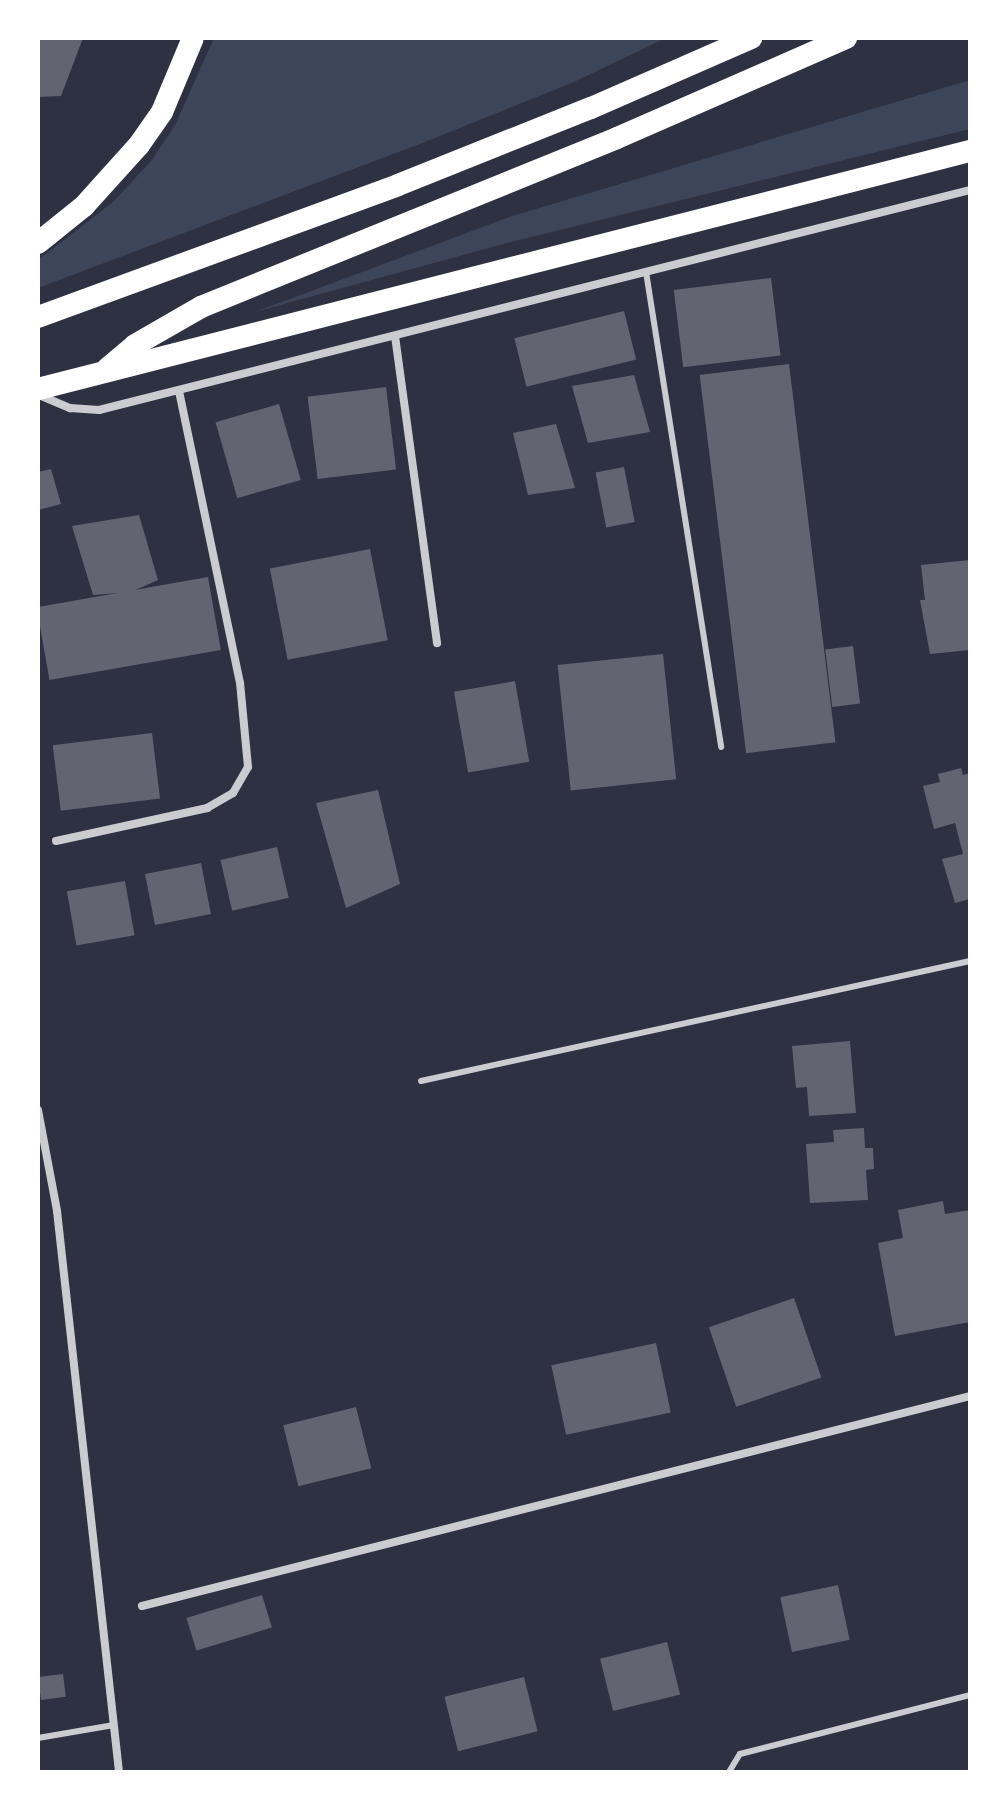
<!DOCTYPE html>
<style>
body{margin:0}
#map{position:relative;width:1008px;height:1810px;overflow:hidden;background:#2d3142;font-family:Signika,sans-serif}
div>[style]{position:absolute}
.green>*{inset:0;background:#3c4559}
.building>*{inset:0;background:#626471;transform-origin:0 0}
.service>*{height:6px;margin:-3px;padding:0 3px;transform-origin:3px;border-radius:3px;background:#caccd0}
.minor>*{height:8px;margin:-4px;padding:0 4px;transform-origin:4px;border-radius:4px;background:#caccd0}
.trunk>*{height:22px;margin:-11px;padding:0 11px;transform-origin:11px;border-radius:11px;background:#fff}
span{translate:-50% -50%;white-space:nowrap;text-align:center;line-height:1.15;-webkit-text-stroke:8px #fff;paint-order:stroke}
.frame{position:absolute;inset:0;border:40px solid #fff;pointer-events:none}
</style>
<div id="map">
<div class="green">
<div style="clip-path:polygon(214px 38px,666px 38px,574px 82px,425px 142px,38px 288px,38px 260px,113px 202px,151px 161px,175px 125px)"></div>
<div style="clip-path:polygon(970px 80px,970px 129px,507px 243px,255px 312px,512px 216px)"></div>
</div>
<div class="building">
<div style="clip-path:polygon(38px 38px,83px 38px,61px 96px,38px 97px)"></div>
<div style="left:771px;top:278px;width:78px;height:98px;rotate:83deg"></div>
<div style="left:624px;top:311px;width:50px;height:113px;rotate:76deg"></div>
<div style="left:789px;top:364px;width:381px;height:90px;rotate:83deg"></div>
<div style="clip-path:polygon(634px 375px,650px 432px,588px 443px,572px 386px)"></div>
<div style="left:386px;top:387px;width:83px;height:79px;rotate:83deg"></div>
<div style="left:279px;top:404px;width:79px;height:66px;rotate:74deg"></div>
<div style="clip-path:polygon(556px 424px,575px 488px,528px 495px,513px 433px)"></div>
<div style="left:624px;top:467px;width:56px;height:29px;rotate:79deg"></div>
<div style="clip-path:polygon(51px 469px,61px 504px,38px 510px,38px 472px)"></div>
<div style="clip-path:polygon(139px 515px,158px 580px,131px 592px,93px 595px,72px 526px)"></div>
<div style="left:370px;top:549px;width:93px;height:102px;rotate:79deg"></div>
<div style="clip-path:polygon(970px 560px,970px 650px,930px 654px,920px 600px,925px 600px,921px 565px)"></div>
<div style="left:208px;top:577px;width:74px;height:174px;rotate:80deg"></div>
<div style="left:853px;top:646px;width:58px;height:28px;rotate:83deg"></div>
<div style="left:663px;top:654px;width:126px;height:106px;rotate:84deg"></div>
<div style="left:515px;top:681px;width:82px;height:62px;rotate:80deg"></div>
<div style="left:152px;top:733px;width:66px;height:100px;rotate:83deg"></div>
<div style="clip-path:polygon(961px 768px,963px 775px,970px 773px,970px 899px,955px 903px,942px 859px,963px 854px,955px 823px,934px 829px,923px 786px,940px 782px,938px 774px)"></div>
<div style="clip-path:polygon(378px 790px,400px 884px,346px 908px,316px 803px)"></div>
<div style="left:277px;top:847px;width:52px;height:58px;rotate:77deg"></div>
<div style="left:201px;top:863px;width:52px;height:57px;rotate:79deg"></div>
<div style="left:125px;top:881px;width:55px;height:59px;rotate:80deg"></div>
<div style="clip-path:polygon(850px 1041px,856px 1113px,809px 1116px,807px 1087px,796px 1088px,792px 1046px)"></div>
<div style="clip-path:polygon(864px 1128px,865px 1148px,873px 1148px,874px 1169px,866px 1170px,868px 1200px,810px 1203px,806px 1144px,834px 1142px,833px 1130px)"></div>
<div style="clip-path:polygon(943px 1201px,945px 1214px,970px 1210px,970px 1322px,895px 1336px,878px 1243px,903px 1238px,898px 1210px)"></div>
<div style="left:794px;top:1298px;width:84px;height:90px;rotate:71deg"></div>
<div style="left:656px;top:1343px;width:71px;height:107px;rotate:78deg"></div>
<div style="left:356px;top:1407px;width:63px;height:75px;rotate:76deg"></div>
<div style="left:838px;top:1585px;width:56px;height:59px;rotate:78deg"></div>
<div style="left:262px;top:1595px;width:34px;height:79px;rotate:73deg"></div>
<div style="left:667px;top:1642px;width:54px;height:69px;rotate:76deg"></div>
<div style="left:63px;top:1674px;width:23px;height:25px;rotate:83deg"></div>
<div style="left:524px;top:1677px;width:56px;height:82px;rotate:76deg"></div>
</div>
<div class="service">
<div style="left:646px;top:272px;width:481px;rotate:81deg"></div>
<div style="left:421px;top:1081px;width:562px;rotate:-12.33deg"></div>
<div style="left:38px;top:1738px;width:77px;rotate:-9.7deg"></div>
<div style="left:729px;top:1772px;width:21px;rotate:-59deg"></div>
<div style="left:740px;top:1754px;width:237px;rotate:-14.4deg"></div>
</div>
<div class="minor">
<div style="left:395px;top:336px;width:310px;rotate:82.2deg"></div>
<div style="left:39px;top:395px;width:34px;rotate:23deg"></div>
<div style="left:70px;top:408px;width:29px;rotate:4deg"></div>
<div style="left:99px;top:410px;width:898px;rotate:-14.18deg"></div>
<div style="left:56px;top:841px;width:155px;rotate:-12.3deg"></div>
<div style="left:207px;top:808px;width:30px;rotate:-30deg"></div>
<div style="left:233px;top:793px;width:30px;rotate:-60deg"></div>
<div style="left:248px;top:767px;width:84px;rotate:-95.4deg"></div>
<div style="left:240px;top:683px;width:299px;rotate:-101.8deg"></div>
<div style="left:38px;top:1110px;width:103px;rotate:79.3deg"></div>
<div style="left:57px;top:1211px;width:564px;rotate:83.69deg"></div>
<div style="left:142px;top:1606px;width:854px;rotate:-14.23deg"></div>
</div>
<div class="trunk">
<div style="left:38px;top:243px;width:59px;rotate:-38.8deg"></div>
<div style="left:84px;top:206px;width:82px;rotate:-48deg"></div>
<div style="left:139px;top:145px;width:40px;rotate:-55.1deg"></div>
<div style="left:162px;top:112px;width:80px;rotate:-67.3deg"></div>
<div style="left:38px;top:317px;width:383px;rotate:-20.1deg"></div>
<div style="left:398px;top:185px;width:208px;rotate:-21.8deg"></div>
<div style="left:591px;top:108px;width:175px;rotate:-23.6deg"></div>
<div style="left:108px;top:368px;width:35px;rotate:-40deg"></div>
<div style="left:135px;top:345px;width:76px;rotate:-29.9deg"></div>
<div style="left:201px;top:307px;width:449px;rotate:-22.1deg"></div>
<div style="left:617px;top:138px;width:250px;rotate:-23.6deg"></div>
<div style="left:38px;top:389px;width:962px;rotate:-14.33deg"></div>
</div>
<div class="frame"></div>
</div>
